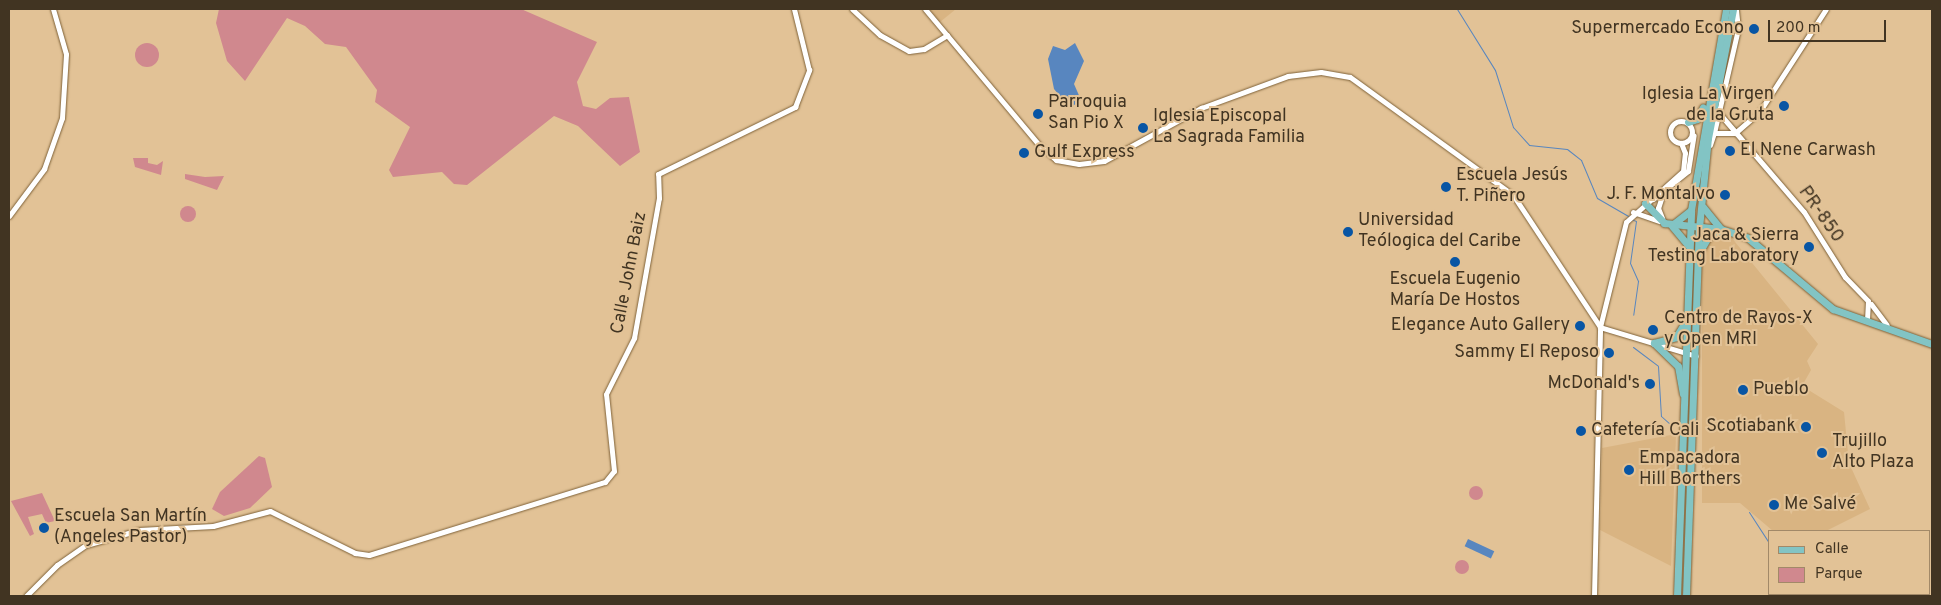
<!DOCTYPE html>
<meta charset="utf-8">
<style>
body{margin:0}
#map{position:relative;width:1941px;height:605px;overflow:hidden;background:#e2c296;font-family:Overpass,sans-serif}
div>[style]{position:absolute}
.built>*{inset:0;background:#d9b482}
.green>*{inset:0;background:#d0888e}
.round{border-radius:50%}
.water>*{inset:0;background:#5886bf;transform-origin:0 0}
.stream>*{height:1px;margin:-0.5px;padding:0 0.5px;transform-origin:0.5px;border-radius:0.5px;background:#5886bf}
.roads{filter:drop-shadow(0 0 1px #7f6239) drop-shadow(0 0 1px #7f6239)}
.minor>*{height:5px;margin:-2.5px;padding:0 2.5px;transform-origin:2.5px;border-radius:2.5px;background:#fff}
.minor>.ring{margin:-2.5px;padding:0;box-sizing:content-box;background:none;border:5px solid #fff;border-radius:50%}
.major>*{height:7px;margin:-3.5px;padding:0 3.5px;transform-origin:3.5px;border-radius:3.5px;background:#82c4c4}
.dots>*{width:14px;height:14px;translate:-50% -50%;box-sizing:border-box;border:2px solid #e2c296;border-radius:50%}
span{translate:-50% -50%;white-space:nowrap;text-align:center;line-height:1.15;-webkit-text-stroke:4px #e2c296;paint-order:stroke}
.poi-label{font-size:18px;color:#413422}
.right{translate:-100% -50%;text-align:right}
.left{translate:0 -50%;text-align:left}
.street-label{font-size:18px;color:#413422}
.frame{position:absolute;inset:0;border:10px solid #413422;pointer-events:none}
.legend{position:absolute;left:1768px;top:530px;width:162px;height:65px;box-sizing:border-box;background:#e2c296;border:1px solid #a28968;margin:0;padding:6px 9px;list-style:none;font-size:15px;color:#413422}
.legend li{display:flex;align-items:center;gap:10px;height:25px}
.legend b{width:25px;border:1px solid #a28968}
.scale{position:absolute;left:1768px;top:20px;width:118px;height:22px;box-sizing:border-box;border:2px solid #413422;border-top:0;padding-left:6px;font-size:15px;line-height:18px;white-space:nowrap;color:#413422;-webkit-text-stroke:4px #e2c296;paint-order:stroke}
</style>
<div id="map">
<div class="built">
<div style="clip-path:polygon(929px 9px,956px 9px,940px 22px)"></div>
<div style="clip-path:polygon(1715px 235px,1731px 237px,1818px 344px,1807px 361px,1811px 370px,1802px 386px,1844px 412px,1849px 463px,1870px 509px,1826px 531px,1773px 531px,1740px 503px,1702px 503px,1702px 251px)"></div>
<div style="clip-path:polygon(1676px 434px,1671px 566px,1600px 530px,1602px 448px)"></div>
</div>
<div class="green">
<div style="clip-path:polygon(219px 9px,521px 9px,597px 42px,577px 82px,583px 106px,596px 109px,610px 98px,629px 97px,640px 152px,620px 166px,578px 126px,554px 116px,467px 185px,454px 184px,442px 172px,393px 177px,389px 170px,410px 127px,375px 102px,377px 90px,346px 47px,325px 44px,305px 26px,287px 18px,245px 81px,227px 61px,216px 23px)"></div>
<div class="round" style="left:135px;top:43px;width:24px;height:24px"></div>
<div style="clip-path:polygon(133px 158px,148px 158px,148px 163px,157px 165px,163px 161px,161px 175px,135px 167px)"></div>
<div style="clip-path:polygon(185px 174px,205px 177px,224px 176px,217px 190px,185px 179px)"></div>
<div class="round" style="left:180px;top:206px;width:16px;height:16px"></div>
<div style="clip-path:polygon(259px 456px,265px 458px,272px 487px,250px 508px,224px 516px,212px 509px,220px 492px)"></div>
<div class="round" style="left:1469px;top:486px;width:14px;height:14px"></div>
<div style="clip-path:polygon(42px 493px,55px 521px,46px 523px,42px 514px,28px 517px,34px 534px,30px 536px,11px 501px)"></div>
<div class="round" style="left:1455px;top:560px;width:14px;height:14px"></div>
</div>
<div class="water">
<div style="clip-path:polygon(1075px 43px,1084px 61px,1074px 84px,1081px 100px,1070px 108px,1054px 89px,1048px 59px,1053px 46px,1065px 50px)"></div>
<div style="left:1468px;top:539px;width:29px;height:8px;rotate:25deg"></div>
</div>
<div class="stream">
<div style="left:1457px;top:9px;width:72px;rotate:58.1deg"></div>
<div style="left:1495px;top:70px;width:60px;rotate:72.5deg"></div>
<div style="left:1513px;top:127px;width:24px;rotate:48deg"></div>
<div style="left:1529px;top:145px;width:38px;rotate:6deg"></div>
<div style="left:1567px;top:149px;width:18px;rotate:38deg"></div>
<div style="left:1581px;top:160px;width:41px;rotate:67.2deg"></div>
<div style="left:1597px;top:198px;width:36px;rotate:30deg"></div>
<div style="left:1631px;top:219px;width:5px;rotate:22deg"></div>
<div style="left:1636px;top:221px;width:42px;rotate:98.1deg"></div>
<div style="left:1630px;top:263px;width:20px;rotate:66deg"></div>
<div style="left:1638px;top:281px;width:34px;rotate:98deg"></div>
<div style="left:1633px;top:347px;width:31px;rotate:37deg"></div>
<div style="left:1658px;top:366px;width:50px;rotate:86.6deg"></div>
<div style="left:1661px;top:416px;width:13px;rotate:42deg"></div>
<div style="left:1749px;top:512px;width:38px;rotate:57deg"></div>
<div style="left:1841px;top:594px;width:4px;rotate:34deg"></div>
</div>
<div class="roads">
<div class="minor">
<div style="left:852px;top:9px;width:38px;rotate:43deg"></div>
<div style="left:880px;top:35px;width:33px;rotate:29deg"></div>
<div style="left:909px;top:51px;width:15px;rotate:-8deg"></div>
<div style="left:924px;top:49px;width:27px;rotate:-31deg"></div>
<div style="left:925px;top:9px;width:177px;rotate:50deg"></div>
<div style="left:1039px;top:145px;width:23px;rotate:41deg"></div>
<div style="left:1056px;top:160px;width:23px;rotate:10deg"></div>
<div style="left:1079px;top:164px;width:25px;rotate:-7deg"></div>
<div style="left:1104px;top:161px;width:111px;rotate:-28.7deg"></div>
<div style="left:1201px;top:108px;width:93px;rotate:-20.2deg"></div>
<div style="left:1288px;top:76px;width:33px;rotate:-7deg"></div>
<div style="left:1321px;top:72px;width:29px;rotate:10deg"></div>
<div style="left:1350px;top:77px;width:201px;rotate:35.9deg"></div>
<div style="left:1513px;top:195px;width:158px;rotate:56.6deg"></div>
<div style="left:1600px;top:327px;width:100px;rotate:16.8deg"></div>
<div style="left:1719px;top:113px;width:130px;rotate:49.4deg"></div>
<div style="left:1804px;top:212px;width:77px;rotate:57.8deg"></div>
<div style="left:1845px;top:277px;width:33px;rotate:46deg"></div>
<div style="left:1868px;top:301px;width:18px;rotate:93deg"></div>
<div class="ring" style="left:1670px;top:121px;width:17px;height:17px"></div>
<div style="left:1714px;top:133px;width:107px;rotate:-77deg"></div>
<div style="left:1738px;top:29px;width:20px;rotate:-96deg"></div>
<div style="left:1735px;top:133px;width:33px;rotate:-41deg"></div>
<div style="left:1760px;top:111px;width:121px;rotate:-57.1deg"></div>
<div style="left:1710px;top:145px;width:13px;rotate:-72deg"></div>
<div style="left:1714px;top:133px;width:20px"></div>
<div style="left:1662px;top:196px;width:13px;rotate:108deg"></div>
<div style="left:1658px;top:208px;width:11px;rotate:68deg"></div>
<div style="left:1653px;top:199px;width:45px;rotate:-38.7deg"></div>
<div style="left:1688px;top:171px;width:36px;rotate:-81deg"></div>
<div style="left:1633px;top:212px;width:28px;rotate:19deg"></div>
<div style="left:9px;top:216px;width:59px;rotate:-53.3deg"></div>
<div style="left:44px;top:169px;width:54px;rotate:-70.6deg"></div>
<div style="left:62px;top:118px;width:64px;rotate:-86.4deg"></div>
<div style="left:66px;top:54px;width:47px;rotate:-106.1deg"></div>
<div style="left:1871px;top:304px;width:26px;rotate:53deg"></div>
<div style="left:26px;top:596px;width:44px;rotate:-45deg"></div>
<div style="left:57px;top:565px;width:35px;rotate:-35deg"></div>
<div style="left:86px;top:545px;width:55px;rotate:-15.8deg"></div>
<div style="left:139px;top:530px;width:74px;rotate:-3.1deg"></div>
<div style="left:213px;top:526px;width:59px;rotate:-14.7deg"></div>
<div style="left:270px;top:511px;width:95px;rotate:26.3deg"></div>
<div style="left:355px;top:553px;width:14px;rotate:8deg"></div>
<div style="left:369px;top:555px;width:247px;rotate:-17.2deg"></div>
<div style="left:605px;top:482px;width:14px;rotate:-51deg"></div>
<div style="left:614px;top:471px;width:77px;rotate:-95.9deg"></div>
<div style="left:606px;top:394px;width:63px;rotate:-63.4deg"></div>
<div style="left:634px;top:338px;width:142px;rotate:-79.9deg"></div>
<div style="left:659px;top:198px;width:24px;rotate:-92deg"></div>
<div style="left:658px;top:174px;width:153px;rotate:-26.1deg"></div>
<div style="left:795px;top:107px;width:40px;rotate:-69deg"></div>
<div style="left:809px;top:70px;width:63px;rotate:-103.8deg"></div>
<div style="left:1594px;top:596px;width:269px;rotate:-88.7deg"></div>
<div style="left:1600px;top:327px;width:108px;rotate:-76.1deg"></div>
<div style="left:1626px;top:222px;width:76px;rotate:-41.8deg"></div>
<div style="left:1683px;top:171px;width:18px;rotate:-84deg"></div>
<div style="left:1685px;top:153px;width:11px;rotate:-112deg"></div>
</div>
<div class="major">
<div style="left:1688px;top:122px;width:9px;rotate:-18deg"></div>
<div style="left:1697px;top:119px;width:13px;rotate:-63deg"></div>
<div style="left:1645px;top:203px;width:28px;rotate:46deg"></div>
<div style="left:1664px;top:223px;width:57px;rotate:6deg"></div>
<div style="left:1721px;top:229px;width:28px;rotate:18deg"></div>
<div style="left:1748px;top:238px;width:111px;rotate:39.9deg"></div>
<div style="left:1833px;top:309px;width:105px;rotate:19.5deg"></div>
<div style="left:1703px;top:207px;width:28px;rotate:51deg"></div>
<div style="left:1672px;top:225px;width:23px;rotate:-38deg"></div>
<div style="left:1672px;top:226px;width:26px;rotate:50deg"></div>
<div style="left:1700px;top:251px;width:16px;rotate:-60deg"></div>
<div style="left:1708px;top:237px;width:15px;rotate:-28deg"></div>
<div style="left:1654px;top:343px;width:33px;rotate:44deg"></div>
<div style="left:1678px;top:366px;width:28px;rotate:80deg"></div>
<div style="left:1654px;top:343px;width:23px;rotate:-15deg"></div>
<div style="left:1676px;top:337px;width:21px;rotate:-59deg"></div>
<div style="left:1677px;top:596px;width:386px;rotate:-87.9deg"></div>
<div style="left:1691px;top:210px;width:204px;rotate:-80.1deg"></div>
<div style="left:1686px;top:596px;width:368px;rotate:-88deg"></div>
<div style="left:1699px;top:228px;width:90px;rotate:-84.3deg"></div>
<div style="left:1708px;top:138px;width:131px;rotate:-79deg"></div>
</div>
</div>
<div class="dots">
<div style="left:1754px;top:29px;background:#0855a4"></div>
<div style="left:1784px;top:106px;background:#0855a4"></div>
<div style="left:1038px;top:114px;background:#0855a4"></div>
<div style="left:1143px;top:128px;background:#0855a4"></div>
<div style="left:1730px;top:151px;background:#0855a4"></div>
<div style="left:1024px;top:153px;background:#0855a4"></div>
<div style="left:1446px;top:187px;background:#0855a4"></div>
<div style="left:1725px;top:195px;background:#0855a4"></div>
<div style="left:1348px;top:232px;background:#0855a4"></div>
<div style="left:1809px;top:247px;background:#0855a4"></div>
<div style="left:1455px;top:262px;background:#0855a4"></div>
<div style="left:1580px;top:326px;background:#0855a4"></div>
<div style="left:1653px;top:330px;background:#0855a4"></div>
<div style="left:1609px;top:353px;background:#0855a4"></div>
<div style="left:1650px;top:384px;background:#0855a4"></div>
<div style="left:1743px;top:390px;background:#0855a4"></div>
<div style="left:1806px;top:427px;background:#0855a4"></div>
<div style="left:1581px;top:431px;background:#0855a4"></div>
<div style="left:1822px;top:453px;background:#0855a4"></div>
<div style="left:1629px;top:470px;background:#0855a4"></div>
<div style="left:1774px;top:505px;background:#0855a4"></div>
<div style="left:44px;top:528px;background:#0855a4"></div>
</div>
<div class="poi-label">
<span class="right" style="left:1744px;top:29px">Supermercado Econo</span>
<span class="right" style="left:1774px;top:106px">Iglesia La Virgen<br>de la Gruta</span>
<span class="left" style="left:1048px;top:114px">Parroquia<br>San Pio X</span>
<span class="left" style="left:1153px;top:128px">Iglesia Episcopal<br>La Sagrada Familia</span>
<span class="left" style="left:1740px;top:151px">El Nene Carwash</span>
<span class="left" style="left:1034px;top:153px">Gulf Express</span>
<span class="left" style="left:1456px;top:187px">Escuela Jesús<br>T. Piñero</span>
<span class="right" style="left:1715px;top:195px">J. F. Montalvo</span>
<span class="left" style="left:1358px;top:232px">Universidad<br>Teólogica del Caribe</span>
<span class="right" style="left:1799px;top:247px">Jaca &amp; Sierra<br>Testing Laboratory</span>
<span style="left:1455px;top:291px">Escuela Eugenio<br>María De Hostos</span>
<span class="left" style="left:1664px;top:330px">Centro de Rayos-X<br>y Open MRI</span>
<span class="right" style="left:1570px;top:326px">Elegance Auto Gallery</span>
<span class="right" style="left:1599px;top:353px">Sammy El Reposo</span>
<span class="right" style="left:1640px;top:384px">McDonald's</span>
<span class="left" style="left:1753px;top:390px">Pueblo</span>
<span class="right" style="left:1796px;top:427px">Scotiabank</span>
<span class="left" style="left:1591px;top:431px">Cafetería Cali</span>
<span class="left" style="left:1832px;top:453px">Trujillo<br>Alto Plaza</span>
<span class="left" style="left:1639px;top:470px">Empacadora<br>Hill Borthers</span>
<span class="left" style="left:1784px;top:505px">Me Salvé</span>
<span class="left" style="left:54px;top:528px">Escuela San Martín<br>(Angeles Pastor)</span>
</div>
<div class="street-label">
<span style="left:1820px;top:215px;rotate:55deg">PR-850</span>
<span style="left:630px;top:273px;rotate:-79deg">Calle John Baiz</span>
</div>
<div class="frame"></div>
<ul class="legend">
<li><b style="height:6px;background:#82c4c4"></b>Calle</li>
<li><b style="height:14px;background:#d0888e"></b>Parque</li>
</ul>
<div class="scale">200 m</div>
</div>
